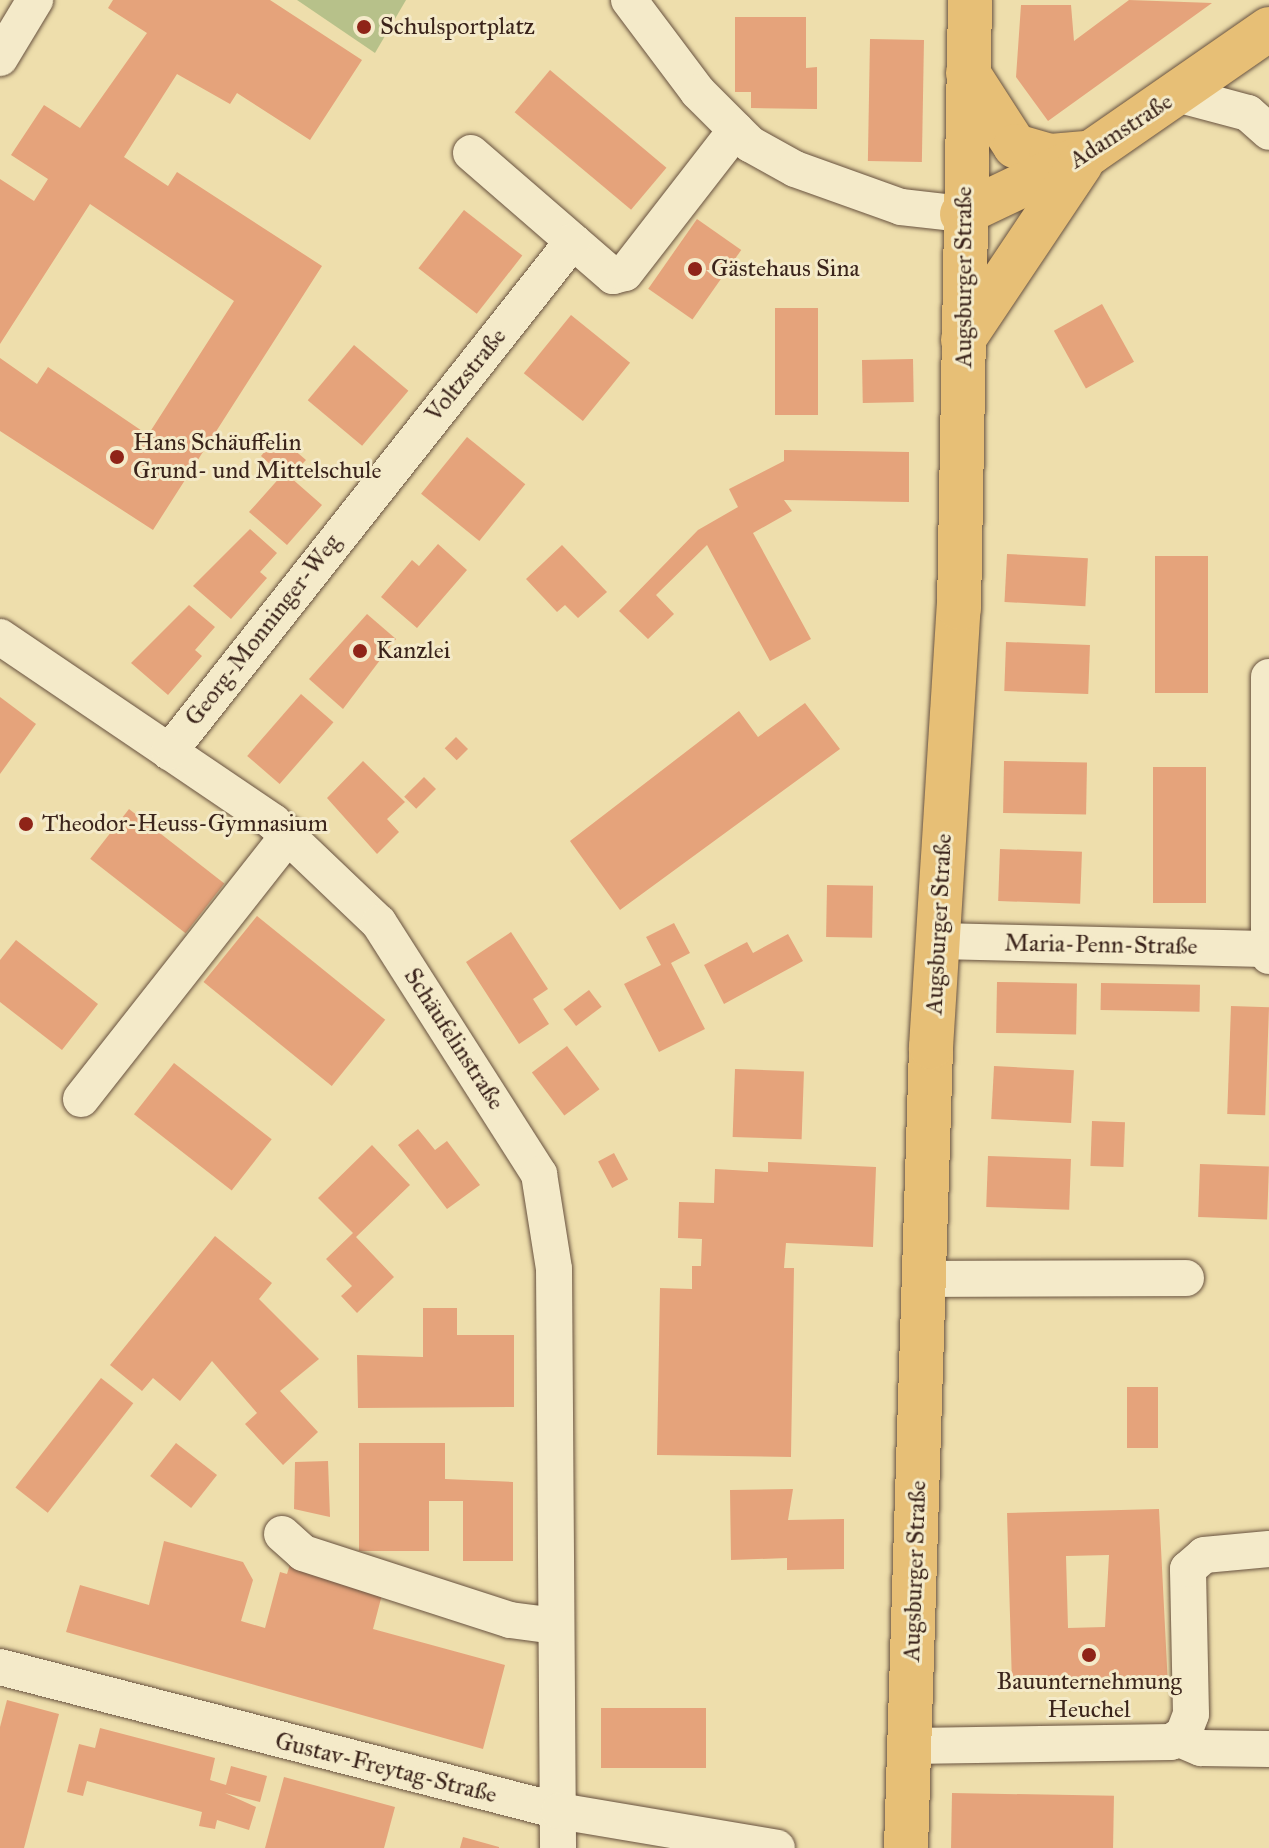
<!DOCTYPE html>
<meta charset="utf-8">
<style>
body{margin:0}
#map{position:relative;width:1269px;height:1848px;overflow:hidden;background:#eedeac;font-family:"IM FELL Great Primer",serif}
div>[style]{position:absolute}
.green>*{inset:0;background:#b7c18a}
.building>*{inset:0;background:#e5a37b;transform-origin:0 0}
.roads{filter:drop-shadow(0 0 2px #68523f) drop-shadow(0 0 2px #68523f)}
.minor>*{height:36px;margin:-18px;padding:0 18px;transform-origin:18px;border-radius:18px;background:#f4eac9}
.major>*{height:44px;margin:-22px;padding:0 22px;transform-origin:22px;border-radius:22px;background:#e7bf76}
.dots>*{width:22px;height:22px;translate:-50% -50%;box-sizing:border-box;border:4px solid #f4eac9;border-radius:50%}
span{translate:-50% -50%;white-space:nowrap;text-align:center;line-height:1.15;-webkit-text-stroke:6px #f4eac9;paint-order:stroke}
.poi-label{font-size:24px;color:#3b241b}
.left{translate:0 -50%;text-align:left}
.street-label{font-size:24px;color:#3b241b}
</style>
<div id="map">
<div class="green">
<div style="clip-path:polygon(297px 0,406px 0,375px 53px)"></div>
</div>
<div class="building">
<div style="clip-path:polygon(113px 0,270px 0,362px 60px,310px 140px,237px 93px,230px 104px,177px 74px,124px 157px,168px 186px,177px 172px,322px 266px,153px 530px,0 431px,0 358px,37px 384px,48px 367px,148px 435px,234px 301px,90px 204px,0 344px,0 179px,34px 201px,48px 179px,11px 155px,44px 105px,80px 128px,147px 33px,108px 8px)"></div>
<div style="clip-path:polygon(1129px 0,1212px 3px,1048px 121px,1016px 77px,1021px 5px,1071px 5px,1074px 41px)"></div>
<div style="clip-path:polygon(735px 17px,806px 17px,806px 68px,817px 67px,817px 109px,751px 108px,751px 92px,735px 92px)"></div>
<div style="left:870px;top:39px;width:54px;height:122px;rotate:1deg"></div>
<div style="left:550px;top:70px;width:152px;height:55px;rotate:40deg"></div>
<div style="left:464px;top:210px;width:74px;height:74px;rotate:38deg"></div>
<div style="left:697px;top:219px;width:54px;height:85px;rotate:35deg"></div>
<div style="left:1102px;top:304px;width:66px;height:55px;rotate:61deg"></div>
<div style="left:775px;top:308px;width:43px;height:107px"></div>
<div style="left:571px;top:315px;width:76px;height:75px;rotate:39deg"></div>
<div style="left:354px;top:345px;width:71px;height:72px;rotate:40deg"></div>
<div style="left:913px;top:359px;width:43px;height:51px;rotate:89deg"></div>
<div style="clip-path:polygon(278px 436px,306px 460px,290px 477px,322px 505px,287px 545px,249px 512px,282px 475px,261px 456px)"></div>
<div style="left:467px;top:437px;width:75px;height:73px;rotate:39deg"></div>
<div style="clip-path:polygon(784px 450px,909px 452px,909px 502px,784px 500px,792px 511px,753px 533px,811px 639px,770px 661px,707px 545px,656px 595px,674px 614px,648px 639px,619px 611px,698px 530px,738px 507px,729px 489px,784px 461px)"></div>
<div style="clip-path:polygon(250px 529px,277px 553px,260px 572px,267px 578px,231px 619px,193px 586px)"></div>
<div style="clip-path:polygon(438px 544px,467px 570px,417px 628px,381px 597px,412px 560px,419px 566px)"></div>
<div style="clip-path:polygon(562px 545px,607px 592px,578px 618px,565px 605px,557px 612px,526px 579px)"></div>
<div style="left:1007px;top:554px;width:81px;height:48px;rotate:3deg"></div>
<div style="left:1155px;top:556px;width:53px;height:137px"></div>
<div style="clip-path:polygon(189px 605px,215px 627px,195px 650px,202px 656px,168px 695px,131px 663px)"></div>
<div style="clip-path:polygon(367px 614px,396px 639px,343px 709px,309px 679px)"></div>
<div style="left:1006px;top:642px;width:84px;height:49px;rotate:2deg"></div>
<div style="left:301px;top:694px;width:43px;height:82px;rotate:41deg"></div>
<div style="clip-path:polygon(0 697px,36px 724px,0 774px)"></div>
<div style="clip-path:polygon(805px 703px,840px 749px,620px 910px,570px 841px,739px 711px,758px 737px)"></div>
<div style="left:456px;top:737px;width:17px;height:16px;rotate:45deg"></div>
<div style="clip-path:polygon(363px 761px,405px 802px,387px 819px,399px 832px,377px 854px,327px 798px)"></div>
<div style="left:1004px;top:761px;width:83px;height:52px;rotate:1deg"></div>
<div style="left:1153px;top:767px;width:53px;height:136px"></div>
<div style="left:424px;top:777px;width:17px;height:28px;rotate:45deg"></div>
<div style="left:129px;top:809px;width:121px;height:63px;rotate:38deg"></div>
<div style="left:1000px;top:849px;width:82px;height:52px;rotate:2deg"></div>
<div style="left:827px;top:885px;width:46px;height:52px;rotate:1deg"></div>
<div style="left:257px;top:916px;width:165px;height:85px;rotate:39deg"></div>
<div style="clip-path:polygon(674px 923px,690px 953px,671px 963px,705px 1029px,659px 1052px,624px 984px,661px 965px,646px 937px)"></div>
<div style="clip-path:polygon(511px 932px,548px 989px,533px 999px,549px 1024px,519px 1044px,466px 962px)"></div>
<div style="clip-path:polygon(788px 934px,803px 961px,724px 1004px,704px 965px,747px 942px,753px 953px)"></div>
<div style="clip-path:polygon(16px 940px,98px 1004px,62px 1050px,0 1002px,0 960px)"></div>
<div style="left:997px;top:982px;width:80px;height:51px;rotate:1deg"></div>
<div style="left:1101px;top:983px;width:99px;height:27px;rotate:1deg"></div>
<div style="left:589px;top:990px;width:21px;height:32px;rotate:53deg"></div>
<div style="left:1231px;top:1006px;width:38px;height:108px;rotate:2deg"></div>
<div style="left:567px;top:1046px;width:54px;height:44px;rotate:53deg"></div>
<div style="left:174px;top:1063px;width:124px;height:65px;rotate:38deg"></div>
<div style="left:994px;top:1066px;width:80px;height:53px;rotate:3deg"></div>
<div style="left:735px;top:1069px;width:69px;height:68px;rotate:2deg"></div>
<div style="left:1092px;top:1121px;width:33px;height:45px;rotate:2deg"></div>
<div style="clip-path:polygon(418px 1129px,435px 1150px,447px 1141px,480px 1185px,447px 1209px,398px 1145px)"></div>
<div style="clip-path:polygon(372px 1145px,410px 1185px,356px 1237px,394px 1277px,357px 1313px,341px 1296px,352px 1286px,326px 1259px,353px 1233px,318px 1198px)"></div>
<div style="left:614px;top:1153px;width:30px;height:18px;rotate:62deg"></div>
<div style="left:988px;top:1156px;width:83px;height:51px;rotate:2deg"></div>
<div style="clip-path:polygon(768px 1162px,876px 1167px,873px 1247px,786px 1243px,784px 1268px,794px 1268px,791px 1457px,657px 1455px,660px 1288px,692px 1289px,692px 1266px,701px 1266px,702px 1239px,678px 1238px,679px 1202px,714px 1203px,715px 1169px,768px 1172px)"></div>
<div style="left:1200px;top:1164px;width:69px;height:53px;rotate:2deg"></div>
<div style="clip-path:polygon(215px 1236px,272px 1283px,259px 1299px,319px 1359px,280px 1391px,318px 1432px,283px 1465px,245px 1424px,257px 1413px,212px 1361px,180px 1401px,153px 1378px,142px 1391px,110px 1365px)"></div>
<div style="clip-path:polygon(423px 1308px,457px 1308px,457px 1335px,514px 1335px,514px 1407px,358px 1408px,357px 1355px,423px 1357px)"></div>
<div style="left:101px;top:1378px;width:41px;height:139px;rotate:38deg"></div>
<div style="left:1127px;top:1387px;width:31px;height:61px"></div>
<div style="left:176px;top:1443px;width:52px;height:42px;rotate:38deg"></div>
<div style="clip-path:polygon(359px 1443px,445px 1443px,445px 1479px,513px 1482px,513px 1561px,463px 1561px,463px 1501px,429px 1501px,429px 1551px,359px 1551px)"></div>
<div style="clip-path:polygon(328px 1461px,330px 1517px,294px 1509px,295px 1462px)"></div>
<div style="clip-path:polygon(793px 1489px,788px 1520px,844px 1519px,844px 1569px,787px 1570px,787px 1558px,731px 1560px,730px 1490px)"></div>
<div style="clip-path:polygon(evenodd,1159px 1509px,1168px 1686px,1012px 1684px,1007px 1513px,1159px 1509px,1109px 1555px,1105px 1627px,1068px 1628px,1066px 1556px,1109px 1555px)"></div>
<div style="clip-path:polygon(164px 1541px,243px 1562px,253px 1580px,241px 1621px,265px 1628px,280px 1572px,287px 1574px,291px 1561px,384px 1587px,373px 1629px,505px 1665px,483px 1749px,66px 1632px,80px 1585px,149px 1605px)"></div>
<div style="clip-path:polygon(7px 1700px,59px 1714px,24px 1848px,0 1848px,0 1727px)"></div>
<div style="left:601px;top:1708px;width:105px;height:60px"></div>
<div style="clip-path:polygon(100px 1728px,215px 1758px,210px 1780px,226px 1785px,231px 1766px,267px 1776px,260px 1802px,225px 1793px,256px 1807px,249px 1830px,217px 1820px,215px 1829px,199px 1826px,202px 1812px,87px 1781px,83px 1796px,67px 1792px,79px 1744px,95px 1748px)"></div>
<div style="clip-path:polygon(284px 1777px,395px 1807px,384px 1848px,265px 1848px)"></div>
<div style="left:952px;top:1793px;width:162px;height:55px;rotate:1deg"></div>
<div style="clip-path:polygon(463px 1837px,499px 1847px,499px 1848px,460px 1848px)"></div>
</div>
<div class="roads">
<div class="minor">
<div style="left:629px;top:0;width:115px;rotate:53.1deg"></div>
<div style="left:698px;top:92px;width:74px;rotate:45deg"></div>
<div style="left:750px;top:144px;width:51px;rotate:29.1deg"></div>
<div style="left:795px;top:169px;width:113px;rotate:19.7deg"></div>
<div style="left:901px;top:207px;width:61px;rotate:6.5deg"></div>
<div style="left:0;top:58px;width:68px;rotate:-58.9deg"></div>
<div style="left:1177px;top:94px;width:73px;rotate:15deg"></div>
<div style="left:1248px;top:113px;width:28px;rotate:42deg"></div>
<div style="left:471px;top:153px;width:188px;rotate:40.9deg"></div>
<div style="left:613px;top:276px;width:12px;rotate:-14deg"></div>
<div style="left:625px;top:273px;width:181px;rotate:-52.2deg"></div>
<div style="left:0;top:637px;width:330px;rotate:34.1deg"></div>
<div style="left:273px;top:822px;width:146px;rotate:43.6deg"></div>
<div style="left:379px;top:923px;width:298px;rotate:57.5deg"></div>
<div style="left:539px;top:1174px;width:96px;rotate:81deg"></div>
<div style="left:554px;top:1269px;width:579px;rotate:89.6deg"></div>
<div style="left:1269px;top:677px;width:279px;rotate:90deg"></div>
<div style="left:169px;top:752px;width:651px;rotate:-51.67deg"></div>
<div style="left:937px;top:941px;width:329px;rotate:1.4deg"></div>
<div style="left:81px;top:1099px;width:336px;rotate:-51.8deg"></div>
<div style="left:924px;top:1279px;width:262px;rotate:-0.2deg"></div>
<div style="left:282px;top:1534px;width:28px;rotate:42deg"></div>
<div style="left:303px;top:1553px;width:218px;rotate:17.9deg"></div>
<div style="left:510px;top:1620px;width:45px;rotate:7.6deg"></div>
<div style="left:0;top:1667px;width:577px;rotate:14.45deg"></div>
<div style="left:559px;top:1811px;width:221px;rotate:9.6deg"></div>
<div style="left:1177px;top:1738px;width:26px;rotate:23deg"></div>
<div style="left:1201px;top:1748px;width:68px;rotate:0.8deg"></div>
<div style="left:911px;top:1746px;width:260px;rotate:-0.9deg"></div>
<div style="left:1171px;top:1742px;width:14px;rotate:-30deg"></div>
<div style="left:1183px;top:1735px;width:22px;rotate:-69deg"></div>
<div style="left:1191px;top:1714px;width:145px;rotate:-91.2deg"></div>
<div style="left:1188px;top:1569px;width:21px;rotate:-41deg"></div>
<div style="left:1204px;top:1555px;width:65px;rotate:-5.3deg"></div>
</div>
<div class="major">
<div style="left:968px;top:73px;width:87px;rotate:57.2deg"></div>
<div style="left:1015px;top:146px;width:37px;rotate:16deg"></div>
<div style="left:1051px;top:156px;width:38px;rotate:-5deg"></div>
<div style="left:962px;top:214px;width:142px;rotate:-25.5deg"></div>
<div style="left:1090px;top:153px;width:218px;rotate:-34.7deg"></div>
<div style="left:963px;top:340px;width:212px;rotate:-56.2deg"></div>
<div style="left:906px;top:1848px;width:801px;rotate:-88.21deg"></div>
<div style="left:931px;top:1047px;width:440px;rotate:-86.4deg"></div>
<div style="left:959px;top:608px;width:608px;rotate:-88.96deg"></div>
</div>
</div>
<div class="dots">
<div style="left:364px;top:27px;background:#8f2418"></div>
<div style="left:695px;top:269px;background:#8f2418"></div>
<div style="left:117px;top:457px;background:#8f2418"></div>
<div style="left:360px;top:651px;background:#8f2418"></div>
<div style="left:26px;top:824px;background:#8f2418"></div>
<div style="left:1089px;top:1655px;background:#8f2418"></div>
</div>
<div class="poi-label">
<span class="left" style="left:380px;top:27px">Schulsportplatz</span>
<span class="left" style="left:711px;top:269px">Gästehaus Sina</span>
<span class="left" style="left:133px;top:457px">Hans Schäuffelin<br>Grund- und Mittelschule</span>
<span class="left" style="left:376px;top:651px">Kanzlei</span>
<span class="left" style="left:42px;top:824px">Theodor-Heuss-Gymnasium</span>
<span style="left:1089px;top:1696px">Bauunternehmung<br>Heuchel</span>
</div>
<div class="street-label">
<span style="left:1121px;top:131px;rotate:-33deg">Adamstraße</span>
<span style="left:964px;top:277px;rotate:-90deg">Augsburger Straße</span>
<span style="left:466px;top:375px;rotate:-51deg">Voltzstraße</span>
<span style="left:263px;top:630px;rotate:-52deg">Georg-Monninger-Weg</span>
<span style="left:939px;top:924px;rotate:-87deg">Augsburger Straße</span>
<span style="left:1101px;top:945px;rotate:1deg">Maria-Penn-Straße</span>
<span style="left:454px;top:1039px;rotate:57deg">Schäufelinstraße</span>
<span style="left:915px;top:1571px;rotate:-88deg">Augsburger Straße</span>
<span style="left:386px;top:1768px;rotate:14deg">Gustav-Freytag-Straße</span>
</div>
</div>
